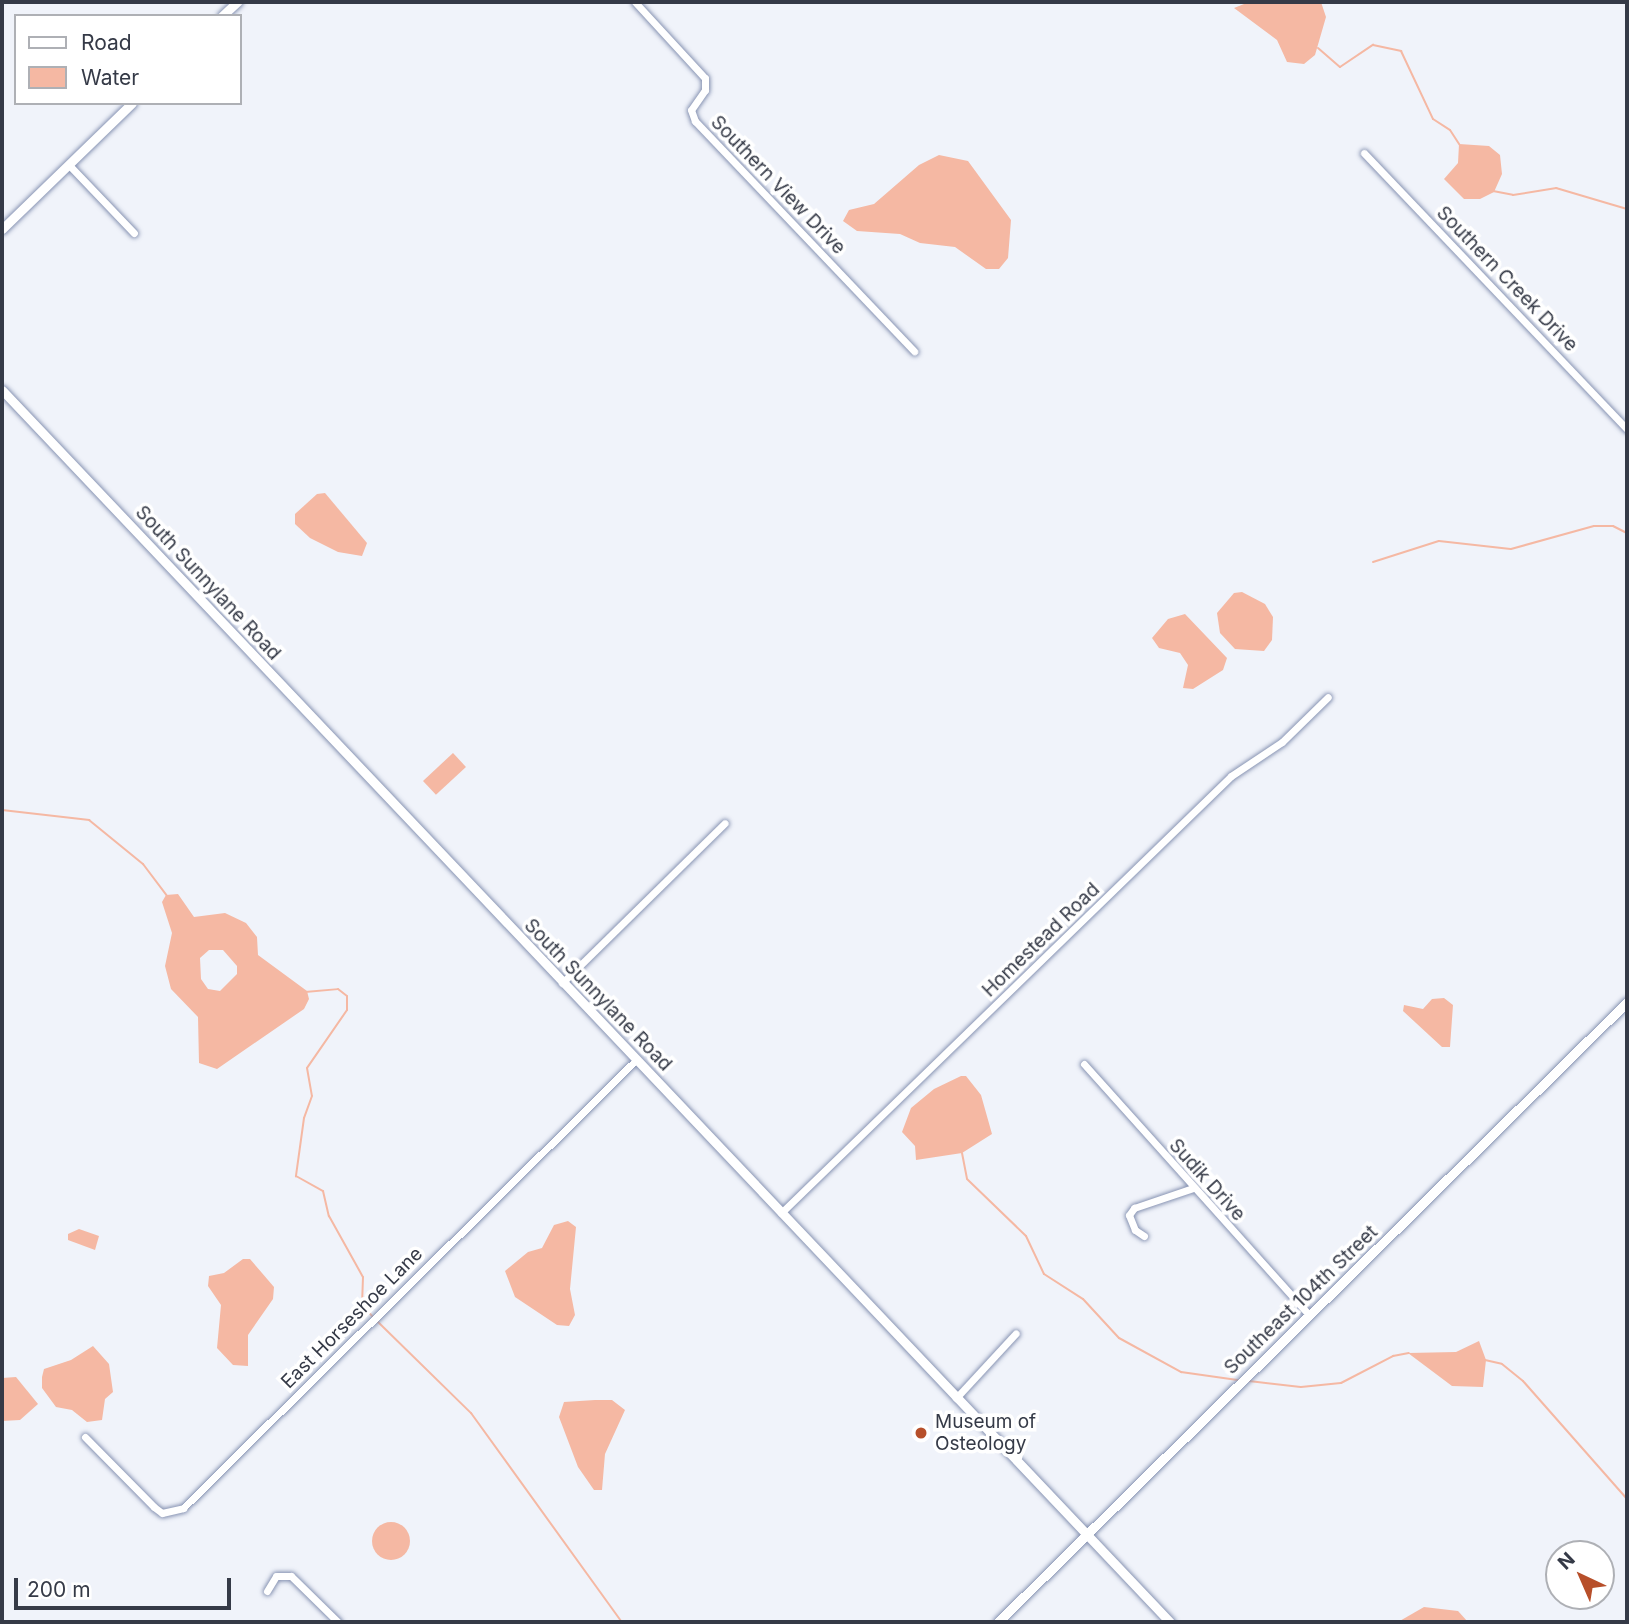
<!DOCTYPE html>
<style>
body{margin:0}
#map{position:relative;width:1629px;height:1624px;overflow:hidden;background:#f0f3fa;font-family:Inter,sans-serif}
div>[style]{position:absolute}
.water>*{inset:0;background:#f5b8a3;transform-origin:0 0}
.round{border-radius:50%}
.stream>*{height:2px;margin:-1px;padding:0 1px;transform-origin:1px;border-radius:1px;background:#f5b8a3}
.roads{filter:drop-shadow(0 0 2px #8894b3) drop-shadow(0 0 2px #8894b3)}
.minor>*{height:7px;margin:-3.5px;padding:0 3.5px;transform-origin:3.5px;border-radius:3.5px;background:#fff}
.tertiary>*{height:9px;margin:-4.5px;padding:0 4.5px;transform-origin:4.5px;border-radius:4.5px;background:#fff}
.dots>*{width:19px;height:19px;translate:-50% -50%;box-sizing:border-box;border:4px solid #fff;border-radius:50%}
span{translate:-50% -50%;white-space:nowrap;text-align:center;line-height:1.15;-webkit-text-stroke:7px #fff;paint-order:stroke}
.street-label{font-size:19px;color:#353a47}
.poi-label{font-size:19px;color:#353a47}
.left{translate:0 -50%;text-align:left}
.frame{position:absolute;inset:0;border:4px solid #353a47;pointer-events:none}
.legend{position:absolute;left:14px;top:14px;width:228px;height:91px;box-sizing:border-box;background:#fff;border:2px solid #aeb0b5;margin:0;padding:9px 12px;list-style:none;font-size:21px;color:#353a47}
.legend li{display:flex;align-items:center;gap:14px;height:35px}
.legend b{width:35px;border:2px solid #aeb0b5}
.north{position:absolute;left:1545px;top:1540px;width:70px;height:70px;box-sizing:border-box;background:#fff;border:2px solid #aeb0b5;border-radius:50%;rotate:316deg;font-size:19px;font-weight:700;line-height:28px;text-align:center;color:#353a47}
.north::after{content:'';display:block;margin:auto;width:24px;height:32px;background:#b74f2a;clip-path:polygon(50% 0,100% 100%,50% 72%,0 100%)}
.scale{position:absolute;left:14px;top:1578px;width:217px;height:32px;box-sizing:border-box;border:4px solid #353a47;border-top:0;padding-left:9px;font-size:21px;line-height:24px;white-space:nowrap;color:#353a47;-webkit-text-stroke:5px #fff;paint-order:stroke}
</style>
<div id="map">
<div class="water">
<div style="clip-path:polygon(1249px 2px,1321px 2px,1326px 17px,1315px 55px,1304px 64px,1287px 62px,1277px 40px,1234px 8px)"></div>
<div style="clip-path:polygon(1459px 144px,1489px 146px,1500px 155px,1502px 174px,1494px 192px,1480px 199px,1464px 199px,1444px 179px,1458px 163px)"></div>
<div style="clip-path:polygon(939px 155px,968px 161px,1011px 220px,1008px 258px,999px 269px,986px 269px,955px 247px,920px 243px,900px 234px,857px 231px,843px 221px,849px 210px,874px 204px,919px 165px)"></div>
<div style="clip-path:polygon(325px 493px,367px 543px,362px 556px,338px 552px,310px 538px,295px 524px,295px 514px,317px 494px)"></div>
<div style="clip-path:polygon(1242px 592px,1265px 604px,1273px 617px,1272px 640px,1264px 651px,1235px 649px,1220px 633px,1217px 613px,1234px 593px)"></div>
<div style="clip-path:polygon(1185px 614px,1227px 658px,1223px 670px,1193px 689px,1183px 688px,1188px 665px,1180px 653px,1159px 648px,1152px 638px,1168px 619px)"></div>
<div style="left:453px;top:753px;width:19px;height:41px;rotate:47deg"></div>
<div style="clip-path:polygon(evenodd,178px 894px,194px 917px,225px 913px,246px 923px,257px 937px,258px 955px,307px 991px,309px 999px,304px 1009px,217px 1069px,199px 1063px,198px 1017px,171px 989px,165px 966px,172px 933px,162px 902px,166px 895px,178px 894px,209px 950px,223px 950px,237px 966px,237px 974px,220px 991px,208px 989px,201px 979px,200px 958px,209px 950px)"></div>
<div style="clip-path:polygon(1444px 998px,1453px 1005px,1450px 1047px,1442px 1047px,1403px 1011px,1404px 1005px,1423px 1009px,1432px 999px)"></div>
<div style="clip-path:polygon(961px 1076px,966px 1076px,981px 1095px,992px 1134px,962px 1153px,916px 1160px,915px 1146px,902px 1132px,911px 1108px,934px 1089px)"></div>
<div style="clip-path:polygon(568px 1221px,576px 1227px,570px 1289px,575px 1315px,569px 1326px,557px 1325px,515px 1297px,505px 1271px,528px 1252px,542px 1248px,554px 1225px)"></div>
<div style="clip-path:polygon(79px 1229px,99px 1236px,95px 1250px,68px 1240px,68px 1234px)"></div>
<div style="clip-path:polygon(243px 1259px,250px 1259px,274px 1287px,273px 1299px,248px 1335px,248px 1366px,233px 1365px,217px 1348px,221px 1305px,208px 1286px,209px 1276px,224px 1273px)"></div>
<div style="clip-path:polygon(1479px 1341px,1486px 1360px,1483px 1387px,1452px 1386px,1408px 1353px,1456px 1352px)"></div>
<div style="clip-path:polygon(93px 1346px,109px 1364px,113px 1392px,105px 1399px,102px 1420px,87px 1422px,72px 1410px,56px 1407px,42px 1388px,42px 1377px,44px 1369px,71px 1360px)"></div>
<div style="clip-path:polygon(16px 1377px,38px 1404px,20px 1420px,2px 1421px,2px 1378px)"></div>
<div style="clip-path:polygon(595px 1400px,612px 1400px,625px 1410px,605px 1454px,602px 1490px,594px 1490px,578px 1467px,559px 1417px,564px 1402px)"></div>
<div class="round" style="left:372px;top:1522px;width:38px;height:38px"></div>
<div style="clip-path:polygon(1424px 1607px,1458px 1611px,1468px 1622px,1398px 1622px)"></div>
</div>
<div class="stream">
<div style="left:1318px;top:48px;width:29px;rotate:41deg"></div>
<div style="left:1340px;top:67px;width:40px;rotate:-34deg"></div>
<div style="left:1373px;top:45px;width:29px;rotate:12deg"></div>
<div style="left:1401px;top:51px;width:75px;rotate:64.8deg"></div>
<div style="left:1433px;top:119px;width:20px;rotate:33deg"></div>
<div style="left:1450px;top:130px;width:17px;rotate:57deg"></div>
<div style="left:1493px;top:191px;width:20px;rotate:11deg"></div>
<div style="left:1513px;top:195px;width:44px;rotate:-9.2deg"></div>
<div style="left:1556px;top:188px;width:74px;rotate:16.5deg"></div>
<div style="left:1373px;top:562px;width:69px;rotate:-17.7deg"></div>
<div style="left:1439px;top:541px;width:72px;rotate:6.3deg"></div>
<div style="left:1511px;top:549px;width:86px;rotate:-15.5deg"></div>
<div style="left:1594px;top:526px;width:19px"></div>
<div style="left:1613px;top:526px;width:16px;rotate:27deg"></div>
<div style="left:2px;top:810px;width:88px;rotate:6.6deg"></div>
<div style="left:89px;top:820px;width:70px;rotate:39.2deg"></div>
<div style="left:143px;top:864px;width:39px;rotate:53deg"></div>
<div style="left:305px;top:992px;width:33px;rotate:-5deg"></div>
<div style="left:338px;top:989px;width:11px;rotate:38deg"></div>
<div style="left:347px;top:996px;width:14px;rotate:90deg"></div>
<div style="left:347px;top:1010px;width:70px;rotate:124.6deg"></div>
<div style="left:307px;top:1068px;width:28px;rotate:80deg"></div>
<div style="left:312px;top:1096px;width:23px;rotate:110deg"></div>
<div style="left:304px;top:1118px;width:59px;rotate:97.9deg"></div>
<div style="left:296px;top:1176px;width:31px;rotate:29deg"></div>
<div style="left:323px;top:1191px;width:26px;rotate:77deg"></div>
<div style="left:329px;top:1216px;width:70px;rotate:60.9deg"></div>
<div style="left:363px;top:1277px;width:27px;rotate:92deg"></div>
<div style="left:362px;top:1304px;width:17px;rotate:50deg"></div>
<div style="left:962px;top:1153px;width:26px;rotate:79deg"></div>
<div style="left:967px;top:1179px;width:82px;rotate:44deg"></div>
<div style="left:1026px;top:1236px;width:42px;rotate:64.7deg"></div>
<div style="left:1044px;top:1274px;width:46px;rotate:32.7deg"></div>
<div style="left:1083px;top:1299px;width:53px;rotate:47.3deg"></div>
<div style="left:1119px;top:1338px;width:71px;rotate:28.7deg"></div>
<div style="left:1181px;top:1372px;width:57px;rotate:8.1deg"></div>
<div style="left:377px;top:1321px;width:132px;rotate:44.4deg"></div>
<div style="left:471px;top:1413px;width:258px;rotate:54.2deg"></div>
<div style="left:1485px;top:1360px;width:17px;rotate:13deg"></div>
<div style="left:1502px;top:1364px;width:27px;rotate:39deg"></div>
<div style="left:1523px;top:1381px;width:157px;rotate:48.6deg"></div>
<div style="left:1249px;top:1381px;width:52px;rotate:6.6deg"></div>
<div style="left:1301px;top:1387px;width:40px;rotate:-5.7deg"></div>
<div style="left:1341px;top:1383px;width:59px;rotate:-27.4deg"></div>
<div style="left:1393px;top:1356px;width:16px;rotate:-11deg"></div>
</div>
<div class="roads">
<div class="minor">
<div style="left:635px;top:2px;width:103px;rotate:47.4deg"></div>
<div style="left:705px;top:78px;width:12px;rotate:90deg"></div>
<div style="left:705px;top:90px;width:24px;rotate:125deg"></div>
<div style="left:691px;top:110px;width:12px;rotate:70deg"></div>
<div style="left:695px;top:121px;width:318px;rotate:46.4deg"></div>
<div style="left:1364px;top:153px;width:381px;rotate:46.4deg"></div>
<div style="left:69px;top:165px;width:94px;rotate:46.3deg"></div>
<div style="left:562px;top:983px;width:228px;rotate:-44.5deg"></div>
<div style="left:1084px;top:1064px;width:338px;rotate:48.1deg"></div>
<div style="left:781px;top:1213px;width:627px;rotate:-44.16deg"></div>
<div style="left:1231px;top:776px;width:61px;rotate:-33.7deg"></div>
<div style="left:1282px;top:742px;width:64px;rotate:-44.4deg"></div>
<div style="left:1144px;top:1236px;width:11px;rotate:-146deg"></div>
<div style="left:1135px;top:1230px;width:16px;rotate:-112deg"></div>
<div style="left:1129px;top:1215px;width:9px;rotate:-54deg"></div>
<div style="left:1134px;top:1208px;width:62px;rotate:-18.7deg"></div>
<div style="left:956px;top:1398px;width:88px;rotate:-47.3deg"></div>
<div style="left:85px;top:1437px;width:98px;rotate:45.4deg"></div>
<div style="left:154px;top:1507px;width:10px;rotate:37deg"></div>
<div style="left:162px;top:1513px;width:22px;rotate:-13deg"></div>
<div style="left:183px;top:1508px;width:637px;rotate:-44.68deg"></div>
<div style="left:267px;top:1591px;width:17px;rotate:-59deg"></div>
<div style="left:276px;top:1576px;width:15px"></div>
<div style="left:291px;top:1576px;width:66px;rotate:44.4deg"></div>
</div>
<div class="tertiary">
<div style="left:222px;top:16px;width:21px;rotate:-43deg"></div>
<div style="left:2px;top:229px;width:181px;rotate:-44.1deg"></div>
<div style="left:2px;top:390px;width:1698px;rotate:46.53deg"></div>
<div style="left:998px;top:1622px;width:883px;rotate:-44.59deg"></div>
</div>
</div>
<div class="dots">
<div style="left:921px;top:1433px;background:#b74f2a"></div>
</div>
<div class="street-label">
<span style="left:778px;top:185px;rotate:46deg">Southern View Drive</span>
<span style="left:1507px;top:279px;rotate:46deg">Southern Creek Drive</span>
<span style="left:208px;top:583px;rotate:47deg">South Sunnylane Road</span>
<span style="left:1041px;top:940px;rotate:-44deg">Homestead Road</span>
<span style="left:598px;top:995px;rotate:46deg">South Sunnylane Road</span>
<span style="left:1207px;top:1180px;rotate:48deg">Sudik Drive</span>
<span style="left:1301px;top:1300px;rotate:-44deg">Southeast 104th Street</span>
<span style="left:352px;top:1318px;rotate:-45deg">East Horseshoe Lane</span>
</div>
<div class="poi-label">
<span class="left" style="left:935px;top:1433px">Museum of<br>Osteology</span>
</div>
<div class="frame"></div>
<ul class="legend">
<li><b style="height:9px;background:#fff"></b>Road</li>
<li><b style="height:19px;background:#f5b8a3"></b>Water</li>
</ul>
<div class="north">N</div>
<div class="scale">200 m</div>
</div>
